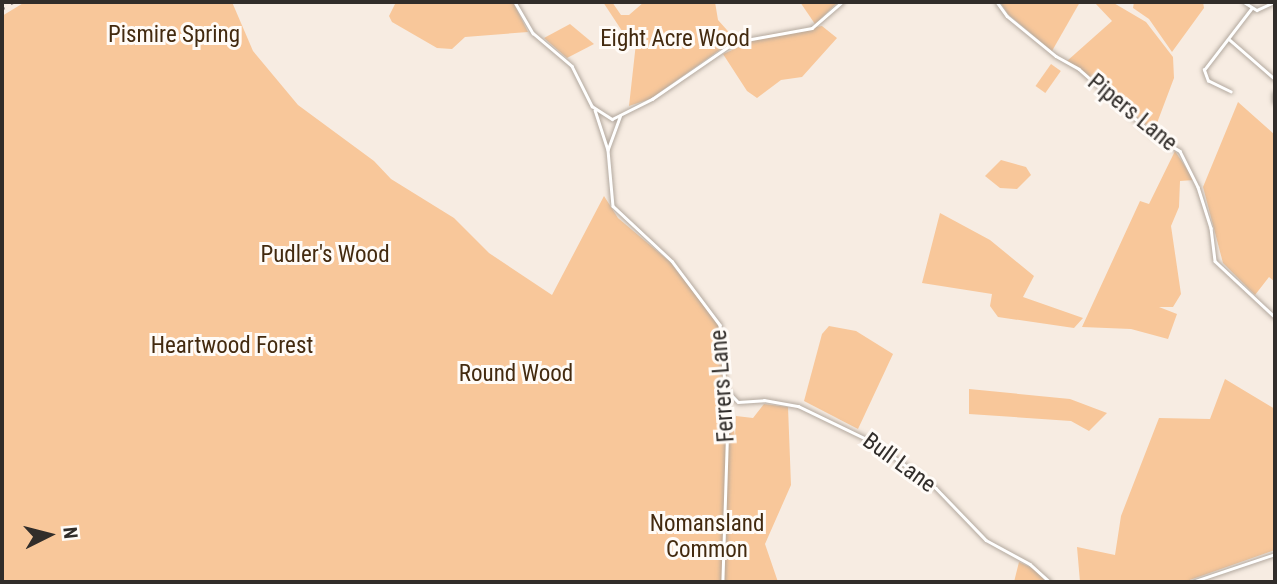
<!DOCTYPE html>
<style>
body{margin:0}
#map{position:relative;width:1277px;height:584px;overflow:hidden;background:#f7ece2;font-family:"Roboto Condensed",sans-serif}
div>[style]{position:absolute}
.green>*{inset:0;background:#f8c79a;transform-origin:0 0}
.roads{filter:drop-shadow(0 0 2px #afa59b) drop-shadow(0 0 2px #afa59b)}
.street>*{height:2.5px;margin:-1.25px;padding:0 1.25px;transform-origin:1.25px;border-radius:1.25px;background:#fff}
.rail>*{height:2px;margin-top:-1px;transform-origin:0;background:repeating-linear-gradient(90deg,#98908a 0 3.5px,transparent 0 10.5px)}
span{translate:-50% -50%;white-space:nowrap;text-align:center;line-height:1.15;-webkit-text-stroke:6px #fffbf7;paint-order:stroke}
.park-label{font-size:23px;color:#432a0f}
.street-label{font-size:23px;color:#312d2a}
.frame{position:absolute;inset:0;border:4px solid #312d2a;pointer-events:none}
.north{position:absolute;left:14px;top:500px;width:70px;height:70px;-webkit-text-stroke:5px #fffbf7;paint-order:stroke;rotate:84deg;font-size:19px;font-weight:700;line-height:28px;text-align:center;color:#312d2a}
.north::after{content:'';display:block;margin:auto;width:24px;height:32px;background:#312d2a;clip-path:polygon(50% 0,100% 100%,50% 72%,0 100%)}
</style>
<div id="map">
<div class="green">
<div style="clip-path:polygon(25px 2px,232px 2px,253px 51px,298px 105px,374px 161px,391px 179px,454px 218px,489px 253px,552px 295px,604px 196px,618px 218px,670px 262px,720px 326px,735px 437px,736px 416px,753px 418px,764px 404px,788px 407px,791px 485px,765px 544px,778px 582px,2px 582px,2px 16px)"></div>
<div style="clip-path:polygon(396px 2px,513px 2px,528px 32px,465px 37px,452px 49px,437px 48px,392px 22px,389px 16px)"></div>
<div style="clip-path:polygon(603px 2px,612px 2px,621px 15px,629px 15px,644px 2px,715px 2px,718px 20px,735px 39px,650px 99px,629px 106px,636px 43px,624px 34px)"></div>
<div style="clip-path:polygon(800px 2px,838px 2px,815px 24px)"></div>
<div style="clip-path:polygon(1000px 2px,1080px 2px,1052px 51px,1008px 14px)"></div>
<div style="clip-path:polygon(1112px 2px,1146px 22px,1173px 57px,1174px 78px,1154px 131px,1067px 61px,1112px 21px,1095px 3px)"></div>
<div style="clip-path:polygon(1134px 2px,1203px 2px,1204px 8px,1172px 52px,1149px 19px,1133px 8px)"></div>
<div style="clip-path:polygon(570px 24px,594px 44px,567px 58px,544px 38px)"></div>
<div style="clip-path:polygon(822px 26px,837px 38px,802px 77px,781px 80px,757px 98px,747px 91px,723px 54px,766px 35px)"></div>
<div style="left:1051px;top:64px;width:12px;height:27px;rotate:35deg"></div>
<div style="clip-path:polygon(1238px 102px,1275px 135px,1275px 282px,1269px 277px,1255px 295px,1223px 263px,1203px 187px)"></div>
<div style="clip-path:polygon(1175px 151px,1194px 180px,1180px 181px,1179px 207px,1171px 226px,1181px 294px,1173px 307px,1159px 307px,1177px 314px,1168px 339px,1131px 329px,1082px 327px,1140px 201px,1149px 204px)"></div>
<div style="clip-path:polygon(1001px 160px,1026px 167px,1031px 175px,1017px 189px,1000px 188px,985px 176px)"></div>
<div style="clip-path:polygon(940px 213px,990px 240px,1034px 276px,1023px 297px,1083px 318px,1074px 328px,998px 317px,990px 306px,992px 294px,922px 283px)"></div>
<div style="clip-path:polygon(829px 326px,856px 331px,893px 354px,858px 429px,804px 401px,822px 334px)"></div>
<div style="clip-path:polygon(1225px 379px,1275px 409px,1275px 550px,1184px 582px,1080px 582px,1077px 547px,1115px 555px,1121px 516px,1159px 418px,1210px 419px)"></div>
<div style="clip-path:polygon(969px 389px,1070px 399px,1107px 413px,1089px 431px,1071px 421px,969px 414px)"></div>
<div style="clip-path:polygon(1019px 562px,1036px 570px,1046px 582px,1014px 582px)"></div>
</div>
<div class="roads">
<div class="street">
<div style="left:515px;top:2px;width:36px;rotate:60deg"></div>
<div style="left:533px;top:33px;width:51px;rotate:40.2deg"></div>
<div style="left:572px;top:66px;width:45px;rotate:63.4deg"></div>
<div style="left:592px;top:106px;width:24px;rotate:33deg"></div>
<div style="left:612px;top:119px;width:45px;rotate:-26.6deg"></div>
<div style="left:652px;top:99px;width:101px;rotate:-34.5deg"></div>
<div style="left:735px;top:42px;width:78px;rotate:-10.3deg"></div>
<div style="left:812px;top:28px;width:40px;rotate:-41deg"></div>
<div style="left:997px;top:2px;width:17px;rotate:54deg"></div>
<div style="left:1007px;top:16px;width:63px;rotate:39.2deg"></div>
<div style="left:1056px;top:56px;width:26px;rotate:29deg"></div>
<div style="left:1079px;top:69px;width:101px;rotate:41.4deg"></div>
<div style="left:1155px;top:136px;width:29px;rotate:31deg"></div>
<div style="left:1180px;top:151px;width:40px;rotate:63.4deg"></div>
<div style="left:1198px;top:187px;width:43px;rotate:72.4deg"></div>
<div style="left:1211px;top:228px;width:33px;rotate:83deg"></div>
<div style="left:1215px;top:261px;width:82px;rotate:43deg"></div>
<div style="left:1244px;top:2px;width:15px;rotate:32deg"></div>
<div style="left:1257px;top:10px;width:19px;rotate:-25deg"></div>
<div style="left:1230px;top:40px;width:60px;rotate:40.9deg"></div>
<div style="left:1231px;top:92px;width:25px;rotate:-154deg"></div>
<div style="left:1208px;top:81px;width:12px;rotate:-110deg"></div>
<div style="left:1204px;top:70px;width:77px;rotate:-52.4deg"></div>
<div style="left:1275px;top:93px;width:9px;rotate:90deg"></div>
<div style="left:595px;top:110px;width:42px;rotate:72deg"></div>
<div style="left:608px;top:150px;width:56px;rotate:84.9deg"></div>
<div style="left:613px;top:206px;width:81px;rotate:43deg"></div>
<div style="left:672px;top:261px;width:80px;rotate:53.1deg"></div>
<div style="left:720px;top:325px;width:94px;rotate:85.1deg"></div>
<div style="left:728px;top:419px;width:163px;rotate:91.8deg"></div>
<div style="left:608px;top:149px;width:35px;rotate:-70deg"></div>
<div style="left:727px;top:390px;width:16px;rotate:47deg"></div>
<div style="left:738px;top:402px;width:26px;rotate:-4deg"></div>
<div style="left:764px;top:400px;width:35px;rotate:10deg"></div>
<div style="left:798px;top:406px;width:85px;rotate:25.7deg"></div>
<div style="left:875px;top:443px;width:76px;rotate:36.4deg"></div>
<div style="left:936px;top:488px;width:72px;rotate:46.1deg"></div>
<div style="left:986px;top:540px;width:50px;rotate:28.6deg"></div>
<div style="left:1030px;top:564px;width:27px;rotate:42deg"></div>
<div style="left:1192px;top:582px;width:88px;rotate:-18.6deg"></div>
</div>
</div>
<div class="rail">
<div style="left:2px;top:10px;width:15px;rotate:-32deg"></div>
</div>
<div class="park-label">
<span style="left:174px;top:35px">Pismire Spring</span>
<span style="left:675px;top:39px">Eight Acre Wood</span>
<span style="left:325px;top:255px">Pudler's Wood</span>
<span style="left:232px;top:346px">Heartwood Forest</span>
<span style="left:516px;top:374px">Round Wood</span>
<span style="left:707px;top:537px">Nomansland<br>Common</span>
</div>
<div class="street-label">
<span style="left:1132px;top:113px;rotate:39deg">Pipers Lane</span>
<span style="left:723px;top:386px;rotate:-94deg">Ferrers Lane</span>
<span style="left:899px;top:463px;rotate:36deg">Bull Lane</span>
</div>
<div class="frame"></div>
<div class="north">N</div>
</div>
